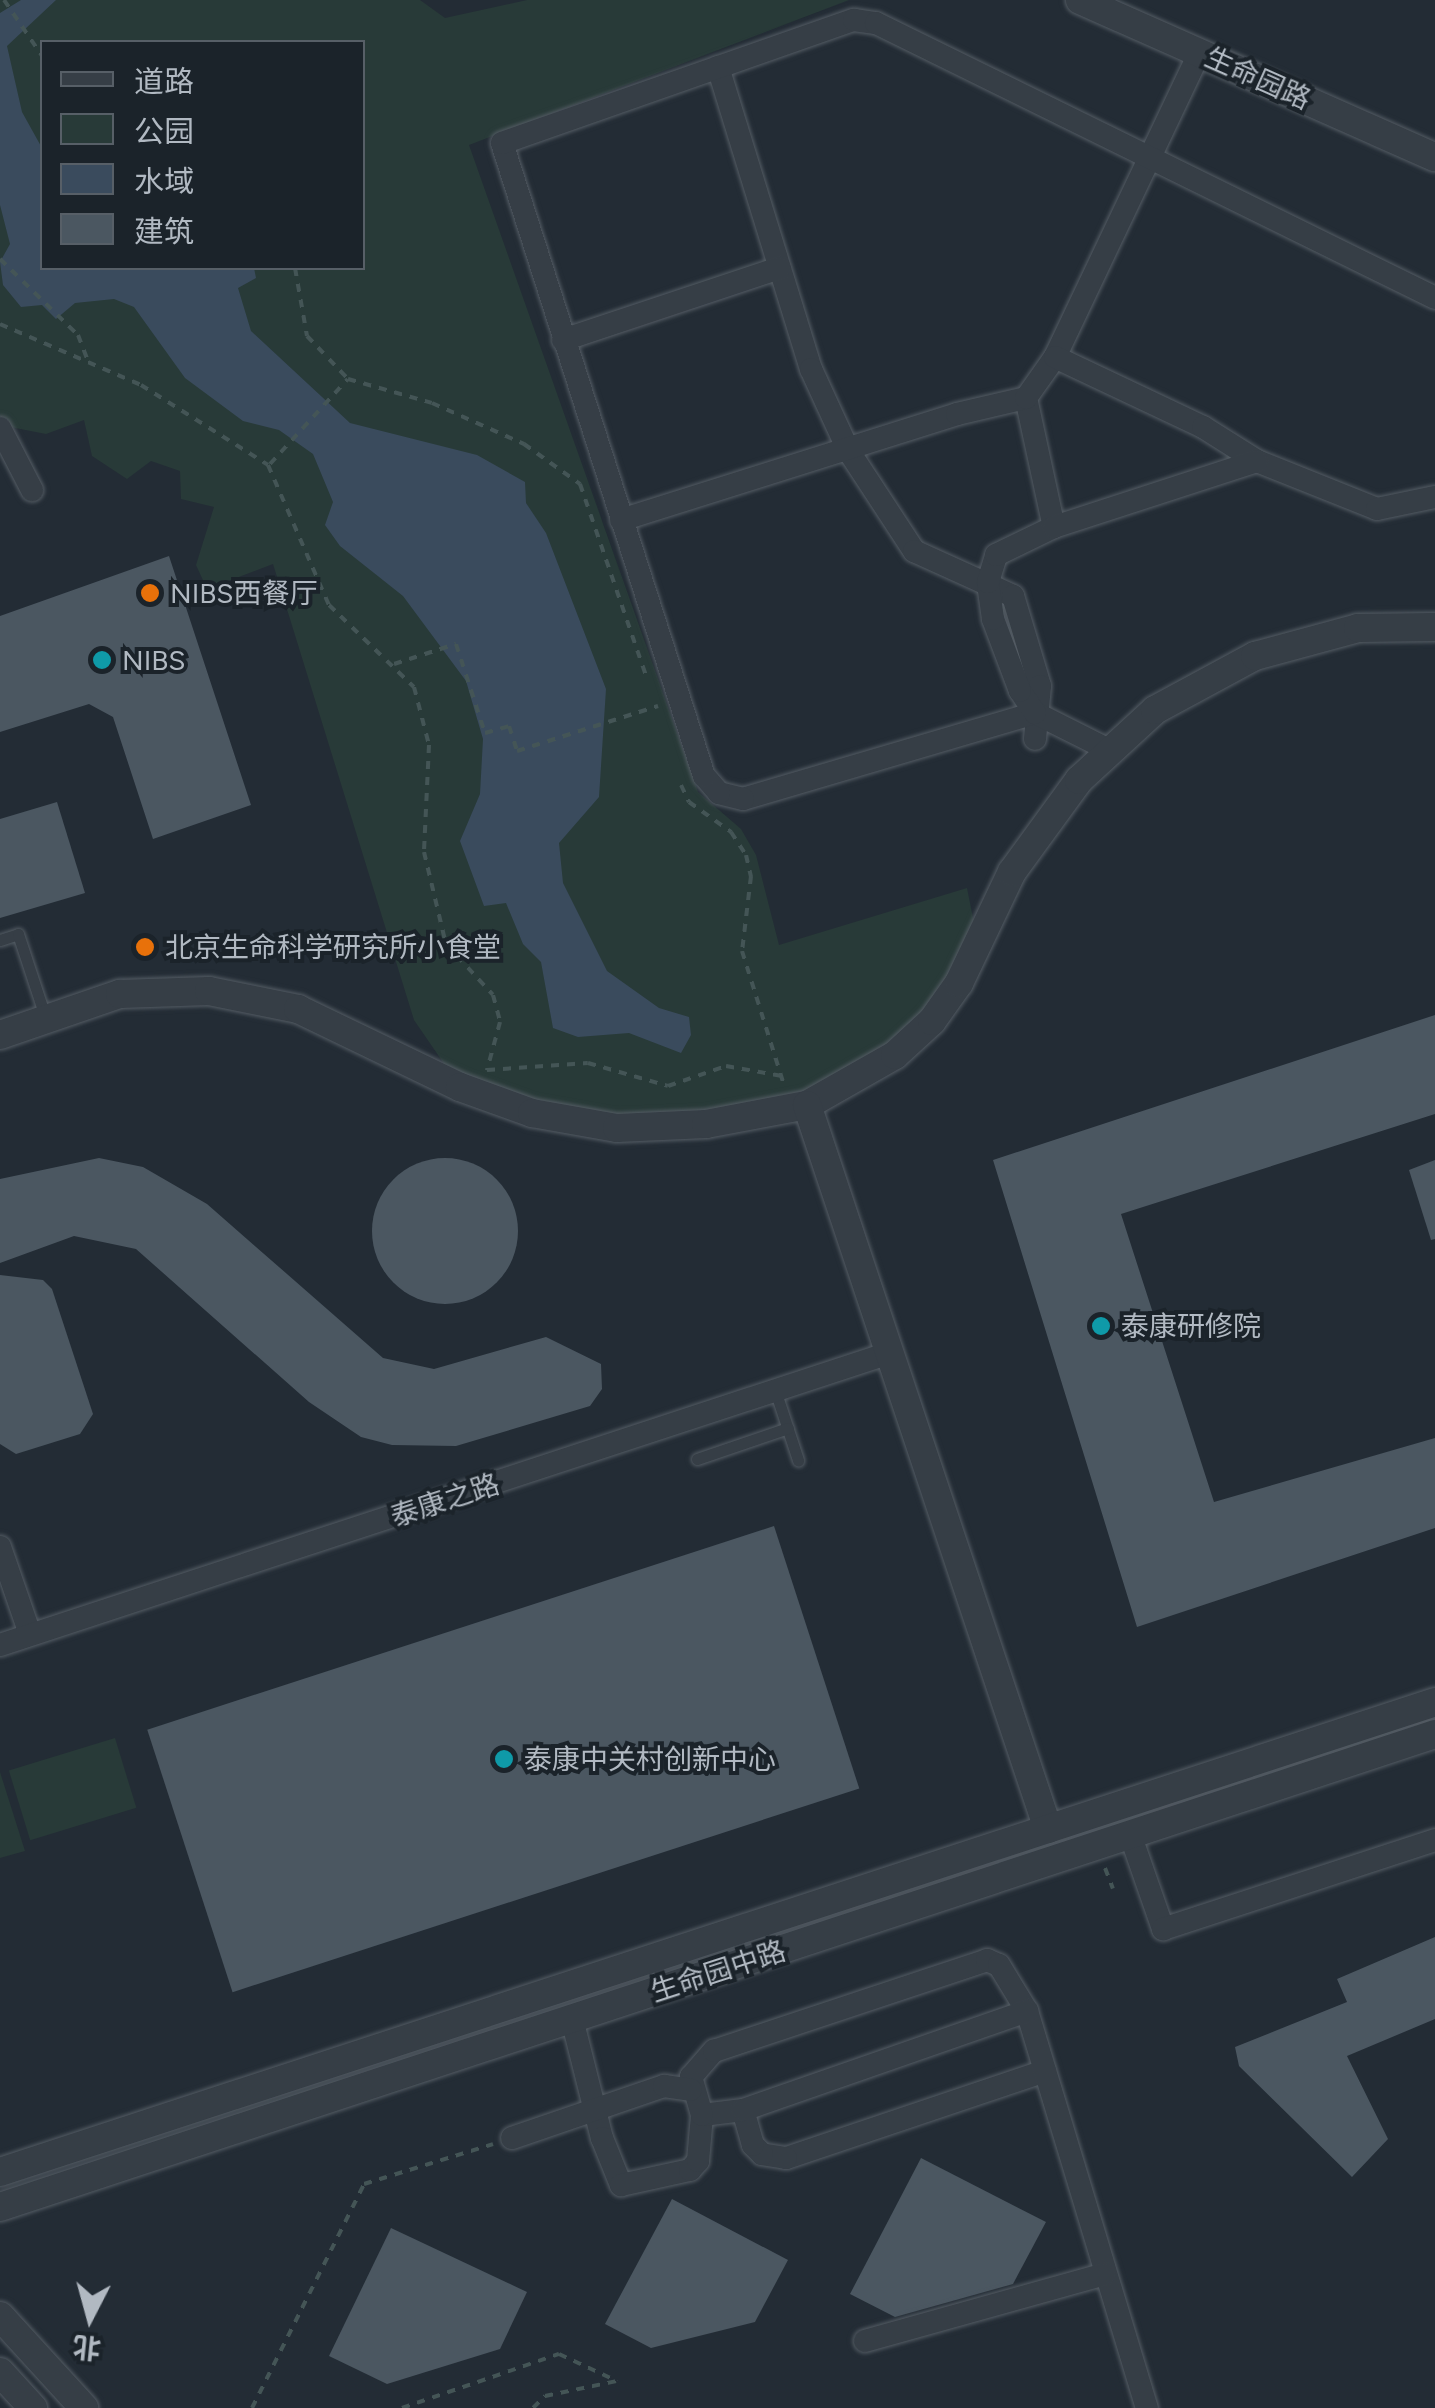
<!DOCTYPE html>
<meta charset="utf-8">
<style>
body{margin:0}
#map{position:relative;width:1435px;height:2408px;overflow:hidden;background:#232c35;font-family:Figtree,"Noto Sans SC",sans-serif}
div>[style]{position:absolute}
.green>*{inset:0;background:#283a38;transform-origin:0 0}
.water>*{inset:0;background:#3a4b5d}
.building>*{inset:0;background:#4b5761;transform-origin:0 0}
.round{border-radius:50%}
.path>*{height:4px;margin-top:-2px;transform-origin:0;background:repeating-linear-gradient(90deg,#445556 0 8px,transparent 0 16px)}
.roads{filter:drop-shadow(0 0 2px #545c64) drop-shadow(0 0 2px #545c64)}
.service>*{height:11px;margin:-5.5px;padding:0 5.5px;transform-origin:5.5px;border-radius:5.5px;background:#363e46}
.minor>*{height:22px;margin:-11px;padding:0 11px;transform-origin:11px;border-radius:11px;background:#363e46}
.tertiary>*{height:28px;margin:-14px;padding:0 14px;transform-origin:14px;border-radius:14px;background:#363e46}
.dots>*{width:28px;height:28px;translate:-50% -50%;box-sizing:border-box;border:5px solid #1b232a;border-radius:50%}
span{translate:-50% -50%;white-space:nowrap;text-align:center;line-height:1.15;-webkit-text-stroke:8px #1b232a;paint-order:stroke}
.street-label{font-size:28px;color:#b1b9c2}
.poi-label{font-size:28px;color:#b1b9c2}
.left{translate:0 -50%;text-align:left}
.legend{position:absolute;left:40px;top:40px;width:325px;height:230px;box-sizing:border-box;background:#1b232a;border:2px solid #575f67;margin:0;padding:12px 18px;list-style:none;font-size:30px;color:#b1b9c2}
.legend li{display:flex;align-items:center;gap:20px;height:50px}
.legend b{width:50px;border:2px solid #575f67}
.north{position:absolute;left:40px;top:2268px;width:100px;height:100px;-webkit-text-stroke:8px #1b232a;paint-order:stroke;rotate:186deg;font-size:28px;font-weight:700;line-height:40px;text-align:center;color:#b1b9c2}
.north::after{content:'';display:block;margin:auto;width:35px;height:45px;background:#b1b9c2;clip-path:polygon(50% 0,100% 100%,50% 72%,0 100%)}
</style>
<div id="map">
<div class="green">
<div style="clip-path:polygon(evenodd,0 0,420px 0,445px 18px,527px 0,849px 0,469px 145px,698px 792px,741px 829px,756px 855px,779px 945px,967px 888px,974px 923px,932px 1021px,807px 1105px,617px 1128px,460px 1087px,414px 1020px,273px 564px,207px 589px,196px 565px,214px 507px,181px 499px,180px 471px,151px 461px,127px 479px,92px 456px,84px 420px,46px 434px,0 425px,0 0,42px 42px,362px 42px,362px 268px,42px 268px,42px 42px)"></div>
<div style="left:115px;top:1738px;width:73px;height:111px;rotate:73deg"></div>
<div style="clip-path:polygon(0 1772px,25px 1851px,0 1858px)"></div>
</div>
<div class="water">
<div style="clip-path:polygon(21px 0,56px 0,7px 46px,22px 112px,42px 148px,42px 268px,254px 268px,256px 278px,238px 288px,251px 331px,350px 423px,477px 455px,525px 482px,526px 503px,546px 533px,606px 689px,599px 797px,559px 843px,563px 883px,607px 971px,659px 1008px,689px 1017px,691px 1035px,681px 1053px,629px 1033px,578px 1037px,553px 1028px,541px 962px,523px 944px,506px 903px,484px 906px,460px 841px,480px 794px,483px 739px,466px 681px,403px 596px,340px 546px,325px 525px,333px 502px,313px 454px,279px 430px,243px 421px,185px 378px,134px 307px,114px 299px,75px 303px,56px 319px,42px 305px,21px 307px,3px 285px,0 262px,10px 244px,0 205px,0 13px)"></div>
</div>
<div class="building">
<div style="clip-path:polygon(169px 556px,251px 805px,153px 839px,113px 717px,89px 704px,0 732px,0 616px)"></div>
<div style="clip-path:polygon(57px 802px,85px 893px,0 918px,0 819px)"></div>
<div style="clip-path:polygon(1435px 1015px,1435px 1114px,1121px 1214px,1214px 1502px,1435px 1438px,1435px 1528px,1137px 1627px,993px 1160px)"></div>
<div style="clip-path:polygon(99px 1158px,143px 1167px,207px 1204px,383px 1358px,434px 1369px,546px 1337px,601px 1364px,602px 1389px,590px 1406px,456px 1446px,392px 1445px,361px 1437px,309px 1402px,136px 1249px,74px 1236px,0 1263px,0 1179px)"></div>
<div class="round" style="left:372px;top:1158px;width:146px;height:146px"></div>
<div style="clip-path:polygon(1435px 1160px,1435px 1239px,1431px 1240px,1409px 1170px)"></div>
<div style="clip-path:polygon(0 1275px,43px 1280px,52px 1289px,93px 1414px,80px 1434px,16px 1454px,0 1444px)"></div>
<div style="left:774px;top:1526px;width:276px;height:659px;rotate:72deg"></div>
<div style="clip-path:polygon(1435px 1937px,1435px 2019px,1347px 2056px,1388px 2139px,1352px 2177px,1239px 2066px,1235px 2047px,1347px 2002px,1337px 1979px)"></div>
<div style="clip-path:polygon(921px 2158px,1046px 2222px,1013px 2284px,895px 2317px,850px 2294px)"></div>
<div style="clip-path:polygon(672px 2199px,788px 2260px,755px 2322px,651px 2348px,605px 2324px)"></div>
<div style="clip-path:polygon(391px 2228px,527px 2292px,500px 2349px,387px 2384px,329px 2356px)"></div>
</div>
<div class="path">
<div style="left:4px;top:0;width:68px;rotate:55.8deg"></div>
<div style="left:0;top:259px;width:109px;rotate:44.3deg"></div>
<div style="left:78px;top:335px;width:31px;rotate:69deg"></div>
<div style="left:295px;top:268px;width:69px;rotate:80deg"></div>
<div style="left:307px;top:336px;width:59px;rotate:46.4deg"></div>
<div style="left:348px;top:379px;width:87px;rotate:15.9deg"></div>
<div style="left:432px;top:403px;width:101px;rotate:24deg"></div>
<div style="left:524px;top:444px;width:69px;rotate:35.5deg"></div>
<div style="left:580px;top:484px;width:203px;rotate:71deg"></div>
<div style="left:0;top:324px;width:154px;rotate:23.4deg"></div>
<div style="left:141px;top:385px;width:150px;rotate:32.2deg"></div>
<div style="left:268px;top:465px;width:153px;rotate:66.5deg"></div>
<div style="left:329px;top:605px;width:118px;rotate:44deg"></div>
<div style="left:414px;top:687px;width:60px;rotate:75.5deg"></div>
<div style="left:429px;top:745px;width:107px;rotate:92.7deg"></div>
<div style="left:424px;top:852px;width:95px;rotate:76.6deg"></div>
<div style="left:446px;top:944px;width:69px;rotate:47.3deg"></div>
<div style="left:493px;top:995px;width:28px;rotate:75deg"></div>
<div style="left:500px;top:1022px;width:50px;rotate:105.2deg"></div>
<div style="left:270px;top:464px;width:115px;rotate:-47.5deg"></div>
<div style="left:394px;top:664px;width:65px;rotate:-17.9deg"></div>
<div style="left:456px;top:644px;width:94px;rotate:72deg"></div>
<div style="left:485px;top:733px;width:25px;rotate:-16deg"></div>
<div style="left:509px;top:726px;width:26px;rotate:72deg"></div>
<div style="left:517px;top:751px;width:148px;rotate:-17.7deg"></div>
<div style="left:681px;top:785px;width:19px;rotate:65deg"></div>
<div style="left:689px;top:802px;width:52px;rotate:35.5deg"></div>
<div style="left:731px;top:832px;width:27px;rotate:57deg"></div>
<div style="left:746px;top:855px;width:22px;rotate:77deg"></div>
<div style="left:751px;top:876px;width:76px;rotate:96.8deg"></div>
<div style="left:742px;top:951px;width:140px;rotate:72.6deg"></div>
<div style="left:487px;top:1070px;width:101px;rotate:-4deg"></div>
<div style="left:588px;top:1063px;width:83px;rotate:16deg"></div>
<div style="left:668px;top:1086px;width:61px;rotate:-19deg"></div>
<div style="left:726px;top:1066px;width:57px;rotate:10.1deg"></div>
<div style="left:1105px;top:1868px;width:22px;rotate:69deg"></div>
<div style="left:252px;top:2408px;width:250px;rotate:-63.4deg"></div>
<div style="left:364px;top:2184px;width:135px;rotate:-17.2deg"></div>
<div style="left:402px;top:2408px;width:166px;rotate:-19deg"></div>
<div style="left:559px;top:2354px;width:64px;rotate:25deg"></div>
<div style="left:533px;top:2408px;width:17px;rotate:-45deg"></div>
<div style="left:545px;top:2396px;width:74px;rotate:-11.8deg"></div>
</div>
<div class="roads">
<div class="service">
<div style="left:0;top:940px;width:19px;rotate:-18deg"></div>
<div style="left:18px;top:934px;width:86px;rotate:71.8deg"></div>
<div style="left:776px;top:1393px;width:71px;rotate:71.8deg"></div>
<div style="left:697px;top:1459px;width:96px;rotate:-18.8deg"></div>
</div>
<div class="minor">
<div style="left:718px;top:67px;width:316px;rotate:72.9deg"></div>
<div style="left:811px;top:369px;width:89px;rotate:65.4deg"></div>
<div style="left:848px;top:450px;width:121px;rotate:56.8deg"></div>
<div style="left:914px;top:551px;width:109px;rotate:24.4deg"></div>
<div style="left:1013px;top:596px;width:94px;rotate:73.3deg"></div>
<div style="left:1040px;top:686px;width:53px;rotate:95.4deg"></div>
<div style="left:563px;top:340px;width:228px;rotate:-18.4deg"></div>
<div style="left:1055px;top:357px;width:338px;rotate:-64.6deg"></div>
<div style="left:1026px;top:398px;width:132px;rotate:77.8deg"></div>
<div style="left:0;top:428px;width:70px;rotate:62.7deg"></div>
<div style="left:621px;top:520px;width:352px;rotate:-17.5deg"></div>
<div style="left:957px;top:414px;width:71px;rotate:-13.1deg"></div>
<div style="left:1026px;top:398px;width:50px;rotate:-54.7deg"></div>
<div style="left:1055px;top:357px;width:164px;rotate:25.3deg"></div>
<div style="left:1203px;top:427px;width:64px;rotate:32.2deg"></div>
<div style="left:1257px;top:461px;width:129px;rotate:21.8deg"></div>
<div style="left:1377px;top:509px;width:59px;rotate:-11.7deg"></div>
<div style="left:1035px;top:713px;width:304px;rotate:163.6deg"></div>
<div style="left:743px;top:799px;width:25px;rotate:-166deg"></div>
<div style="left:719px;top:793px;width:23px;rotate:-131deg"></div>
<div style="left:704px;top:776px;width:664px;rotate:-107.7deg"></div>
<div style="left:502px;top:143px;width:373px;rotate:-19.3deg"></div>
<div style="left:854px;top:20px;width:22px;rotate:8deg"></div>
<div style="left:876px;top:23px;width:623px;rotate:26.19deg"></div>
<div style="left:1111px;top:751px;width:85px;rotate:-153.4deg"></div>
<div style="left:1035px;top:713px;width:27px;rotate:-124deg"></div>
<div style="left:1020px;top:691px;width:77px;rotate:-110.6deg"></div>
<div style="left:993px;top:619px;width:37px;rotate:-98deg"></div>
<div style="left:988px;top:582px;width:28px;rotate:-73deg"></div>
<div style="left:996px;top:555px;width:64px;rotate:-25.8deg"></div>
<div style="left:1054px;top:527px;width:213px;rotate:-18deg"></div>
<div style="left:0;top:1547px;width:92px;rotate:71deg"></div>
<div style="left:0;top:1645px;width:936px;rotate:-18.18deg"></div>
<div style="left:1130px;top:1834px;width:101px;rotate:70.8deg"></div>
<div style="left:1163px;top:1929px;width:286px;rotate:-18.1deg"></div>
<div style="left:572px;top:2019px;width:123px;rotate:75.9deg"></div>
<div style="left:602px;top:2138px;width:51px;rotate:68deg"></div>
<div style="left:621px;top:2185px;width:71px;rotate:-12.3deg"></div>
<div style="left:690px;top:2170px;width:12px;rotate:-48deg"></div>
<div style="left:698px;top:2161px;width:46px;rotate:-85deg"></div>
<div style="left:1045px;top:2071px;width:273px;rotate:161.4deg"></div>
<div style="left:786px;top:2158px;width:24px;rotate:-171deg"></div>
<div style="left:762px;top:2154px;width:13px;rotate:-135deg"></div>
<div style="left:753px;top:2145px;width:36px;rotate:-106deg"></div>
<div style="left:743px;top:2110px;width:41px;rotate:173deg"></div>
<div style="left:702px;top:2115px;width:40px;rotate:-106deg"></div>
<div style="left:691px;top:2077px;width:35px;rotate:-49deg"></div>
<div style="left:714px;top:2051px;width:288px;rotate:-18.4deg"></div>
<div style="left:987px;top:1960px;width:13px;rotate:23deg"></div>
<div style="left:999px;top:1965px;width:54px;rotate:58.7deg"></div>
<div style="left:1027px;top:2011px;width:415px;rotate:73.2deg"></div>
<div style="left:743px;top:2110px;width:301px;rotate:-19.2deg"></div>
<div style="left:512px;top:2138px;width:161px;rotate:-18.9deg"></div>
<div style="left:664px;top:2086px;width:27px;rotate:8deg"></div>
<div style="left:865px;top:2341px;width:249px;rotate:-15.6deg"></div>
</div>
<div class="tertiary">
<div style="left:1080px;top:0;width:388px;rotate:23.9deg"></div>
<div style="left:0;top:1035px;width:127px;rotate:-18.9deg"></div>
<div style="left:120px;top:994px;width:89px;rotate:-1.9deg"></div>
<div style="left:209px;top:991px;width:91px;rotate:11.4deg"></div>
<div style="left:298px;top:1009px;width:180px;rotate:25.7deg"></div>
<div style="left:460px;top:1087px;width:77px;rotate:19.9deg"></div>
<div style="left:532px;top:1113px;width:86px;rotate:10deg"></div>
<div style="left:617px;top:1128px;width:89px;rotate:-2.6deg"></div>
<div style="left:706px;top:1124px;width:103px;rotate:-10.7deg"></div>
<div style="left:807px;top:1105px;width:101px;rotate:-29.6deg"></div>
<div style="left:895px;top:1055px;width:50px;rotate:-42.6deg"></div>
<div style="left:932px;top:1021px;width:47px;rotate:-54.6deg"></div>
<div style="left:959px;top:983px;width:123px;rotate:-64.5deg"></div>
<div style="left:1012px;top:872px;width:114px;rotate:-53.9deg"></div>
<div style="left:1079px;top:780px;width:103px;rotate:-42.6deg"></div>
<div style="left:1155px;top:710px;width:114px;rotate:-28.4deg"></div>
<div style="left:1255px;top:656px;width:107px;rotate:-15.2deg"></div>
<div style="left:1358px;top:628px;width:77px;rotate:-0.7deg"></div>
<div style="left:807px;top:1105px;width:763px;rotate:71.59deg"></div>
<div style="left:0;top:2172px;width:1510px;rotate:-18.13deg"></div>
<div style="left:0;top:2207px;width:1511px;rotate:-18.24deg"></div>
<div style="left:0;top:2316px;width:125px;rotate:47.6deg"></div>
<div style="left:0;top:2372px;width:49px;rotate:47.5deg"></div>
</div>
</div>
<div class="dots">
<div style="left:150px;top:593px;background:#e8710a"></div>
<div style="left:102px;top:660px;background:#0f9aa8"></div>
<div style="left:145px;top:947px;background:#e8710a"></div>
<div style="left:1101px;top:1326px;background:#0f9aa8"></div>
<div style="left:504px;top:1759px;background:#0f9aa8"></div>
</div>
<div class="street-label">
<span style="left:1258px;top:78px;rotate:24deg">生命园路</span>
<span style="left:445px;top:1500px;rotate:-18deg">泰康之路</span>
<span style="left:718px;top:1971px;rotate:-18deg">生命园中路</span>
</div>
<div class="poi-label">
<span class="left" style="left:170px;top:593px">NIBS西餐厅</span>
<span class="left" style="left:122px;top:660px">NIBS</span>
<span class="left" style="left:165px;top:947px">北京生命科学研究所小食堂</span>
<span class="left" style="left:1121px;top:1326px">泰康研修院</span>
<span class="left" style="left:524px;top:1759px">泰康中关村创新中心</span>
</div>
<ul class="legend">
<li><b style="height:12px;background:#363e46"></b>道路</li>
<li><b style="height:28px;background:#283a38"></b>公园</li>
<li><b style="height:28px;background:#3a4b5d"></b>水域</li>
<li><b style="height:28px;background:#4b5761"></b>建筑</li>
</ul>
<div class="north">北</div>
</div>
